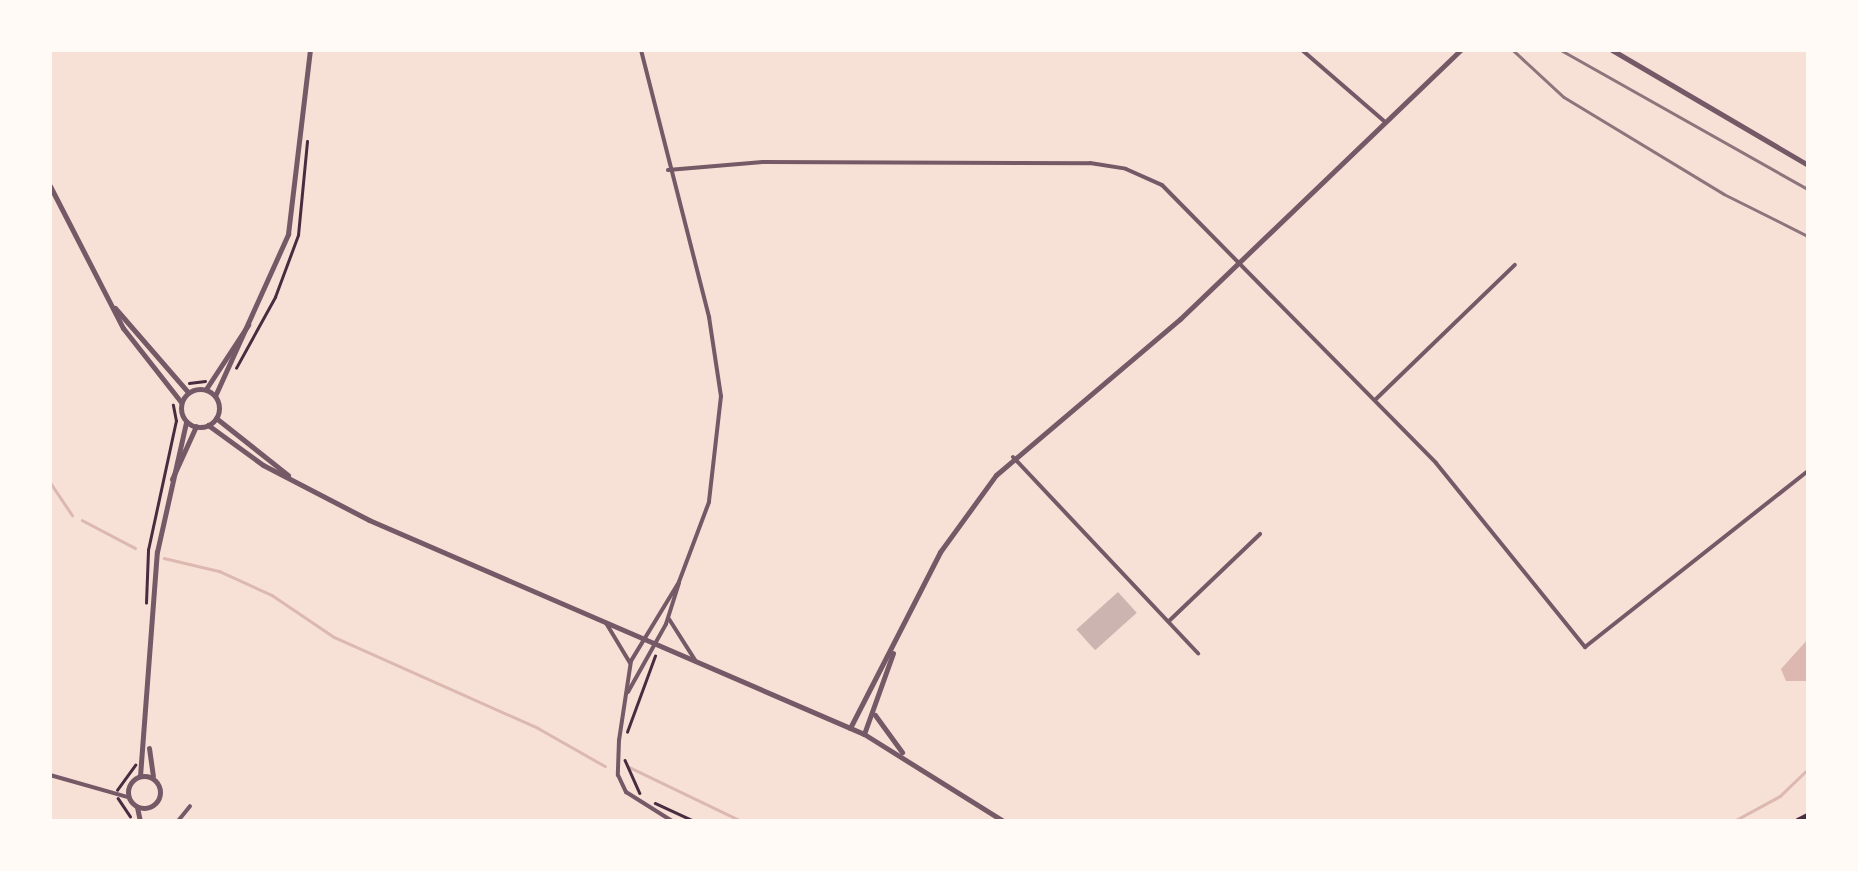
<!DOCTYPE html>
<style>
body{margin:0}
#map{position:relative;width:1858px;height:871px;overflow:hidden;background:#f7e1d7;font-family:"Alegreya Sans",sans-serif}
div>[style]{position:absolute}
.water>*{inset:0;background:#dcb8b0}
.stream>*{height:2.5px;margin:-1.25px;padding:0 1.25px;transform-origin:1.25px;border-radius:1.25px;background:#dcb8b0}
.building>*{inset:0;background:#ccb4b1;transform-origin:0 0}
.path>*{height:2.5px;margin:-1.25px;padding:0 1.25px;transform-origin:1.25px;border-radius:1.25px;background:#4a2c40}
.minor>*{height:4px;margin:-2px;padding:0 2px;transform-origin:2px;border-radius:2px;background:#755966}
.tertiary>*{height:5px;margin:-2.5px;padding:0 2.5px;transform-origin:2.5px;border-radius:2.5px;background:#755966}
.tertiary>.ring{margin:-2.5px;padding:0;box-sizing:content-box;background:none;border:5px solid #755966;border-radius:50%}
.primary>*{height:6px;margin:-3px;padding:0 3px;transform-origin:3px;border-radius:3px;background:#4a2c40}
.rail>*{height:2.5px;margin:-1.25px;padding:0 1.25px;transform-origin:1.25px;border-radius:1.25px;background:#8f747c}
span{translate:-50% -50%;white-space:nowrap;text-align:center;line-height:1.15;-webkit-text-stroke:10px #fffaf5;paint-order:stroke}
.frame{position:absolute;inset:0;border:52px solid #fffaf5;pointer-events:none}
</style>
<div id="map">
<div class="water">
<div style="clip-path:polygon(1808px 639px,1808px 681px,1786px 681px,1781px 669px)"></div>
</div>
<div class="stream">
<div style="left:50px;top:482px;width:40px;rotate:56deg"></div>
<div style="left:82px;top:520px;width:60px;rotate:27.8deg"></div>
<div style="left:164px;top:558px;width:57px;rotate:13.3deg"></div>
<div style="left:219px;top:571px;width:58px;rotate:24.4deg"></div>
<div style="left:272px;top:595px;width:75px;rotate:34.1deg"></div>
<div style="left:334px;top:637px;width:223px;rotate:24deg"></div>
<div style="left:538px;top:728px;width:77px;rotate:29.6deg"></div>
<div style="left:629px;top:767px;width:124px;rotate:25.7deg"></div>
<div style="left:1734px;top:821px;width:52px;rotate:-28.5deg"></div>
<div style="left:1780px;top:796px;width:35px;rotate:-44deg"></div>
</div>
<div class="building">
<div style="left:1118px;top:592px;width:28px;height:56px;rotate:48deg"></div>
</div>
<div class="path">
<div style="left:236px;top:368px;width:81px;rotate:-61.2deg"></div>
<div style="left:275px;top:297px;width:66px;rotate:-69.6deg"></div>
<div style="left:298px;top:235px;width:94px;rotate:-84.5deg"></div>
<div style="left:189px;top:383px;width:16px;rotate:-7deg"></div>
<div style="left:146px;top:603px;width:53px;rotate:-87.8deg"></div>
<div style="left:148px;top:550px;width:132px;rotate:-77.8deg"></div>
<div style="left:176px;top:421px;width:16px;rotate:-101deg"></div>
<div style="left:627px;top:732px;width:81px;rotate:-69.8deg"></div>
<div style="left:625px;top:760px;width:36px;rotate:66deg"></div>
<div style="left:117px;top:790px;width:31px;rotate:-54deg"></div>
<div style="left:118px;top:798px;width:22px;rotate:56deg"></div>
<div style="left:655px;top:803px;width:43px;rotate:24.8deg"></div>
</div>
<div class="minor">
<div style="left:641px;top:50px;width:276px;rotate:75.7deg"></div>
<div style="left:709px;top:317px;width:80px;rotate:81.4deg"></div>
<div style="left:721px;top:396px;width:107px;rotate:96.5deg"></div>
<div style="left:709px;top:502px;width:85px;rotate:110.6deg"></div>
<div style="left:679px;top:582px;width:92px;rotate:121.3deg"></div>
<div style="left:631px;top:661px;width:80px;rotate:98.6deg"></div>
<div style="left:619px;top:740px;width:35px;rotate:92deg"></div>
<div style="left:618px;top:775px;width:19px;rotate:65deg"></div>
<div style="left:626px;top:792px;width:54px;rotate:32.2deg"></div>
<div style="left:1302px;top:50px;width:110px;rotate:40.9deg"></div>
<div style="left:668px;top:170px;width:95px;rotate:-4.8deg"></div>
<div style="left:763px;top:162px;width:327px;rotate:0.2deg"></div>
<div style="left:1090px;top:163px;width:36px;rotate:9deg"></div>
<div style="left:1126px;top:169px;width:39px;rotate:24deg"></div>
<div style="left:1162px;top:185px;width:390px;rotate:45.4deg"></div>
<div style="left:1436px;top:463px;width:237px;rotate:51deg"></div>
<div style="left:1585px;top:647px;width:284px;rotate:-38.3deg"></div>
<div style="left:1376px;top:399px;width:193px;rotate:-44deg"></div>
<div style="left:1013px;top:457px;width:270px;rotate:46.7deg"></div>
<div style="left:669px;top:619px;width:49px;rotate:57.6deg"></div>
<div style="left:1169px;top:621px;width:126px;rotate:-43.7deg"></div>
<div style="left:606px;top:623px;width:47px;rotate:59deg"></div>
<div style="left:628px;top:692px;width:78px;rotate:-60.8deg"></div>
<div style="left:666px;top:624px;width:43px;rotate:-72.4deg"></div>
<div style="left:50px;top:775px;width:81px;rotate:15.8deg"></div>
<div style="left:178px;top:821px;width:19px;rotate:-51deg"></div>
</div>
<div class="tertiary">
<div style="left:1612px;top:50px;width:227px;rotate:30.4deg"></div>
<div style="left:50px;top:186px;width:160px;rotate:62.8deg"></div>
<div style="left:123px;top:328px;width:94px;rotate:51.9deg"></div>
<div style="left:115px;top:308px;width:111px;rotate:49deg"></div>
<div class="ring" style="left:181px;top:389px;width:33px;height:33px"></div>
<div style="left:206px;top:389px;width:77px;rotate:-56.7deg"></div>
<div style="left:215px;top:396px;width:178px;rotate:-65.7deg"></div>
<div style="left:288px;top:234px;width:185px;rotate:-83.2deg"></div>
<div style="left:216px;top:418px;width:92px;rotate:38.4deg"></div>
<div style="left:208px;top:425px;width:68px;rotate:36deg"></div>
<div style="left:263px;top:465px;width:119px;rotate:27.4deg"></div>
<div style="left:369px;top:520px;width:539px;rotate:23.38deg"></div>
<div style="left:864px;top:734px;width:164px;rotate:32deg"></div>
<div style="left:172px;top:479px;width:58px;rotate:-65.6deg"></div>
<div style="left:875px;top:715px;width:46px;rotate:53.9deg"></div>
<div style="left:850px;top:728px;width:198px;rotate:-62.9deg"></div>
<div style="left:940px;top:552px;width:95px;rotate:-54deg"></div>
<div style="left:996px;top:475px;width:241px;rotate:-40.3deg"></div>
<div style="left:1180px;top:319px;width:389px;rotate:-43.8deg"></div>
<div style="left:864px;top:734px;width:86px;rotate:-70.3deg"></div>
<div style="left:149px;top:748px;width:28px;rotate:82deg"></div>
<div class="ring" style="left:128px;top:776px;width:27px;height:27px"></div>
<div style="left:140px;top:776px;width:225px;rotate:-85.7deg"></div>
<div style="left:157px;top:552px;width:133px;rotate:-77.4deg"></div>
<div style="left:137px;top:807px;width:14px;rotate:78deg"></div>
</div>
<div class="primary">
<div style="left:1798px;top:821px;width:11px;rotate:-27deg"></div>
</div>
<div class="rail">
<div style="left:1513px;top:50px;width:69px;rotate:42.7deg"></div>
<div style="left:1564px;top:97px;width:187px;rotate:31.2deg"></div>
<div style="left:1724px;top:194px;width:94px;rotate:26.6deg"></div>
<div style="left:1561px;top:50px;width:283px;rotate:29.4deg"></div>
</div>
<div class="frame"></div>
</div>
